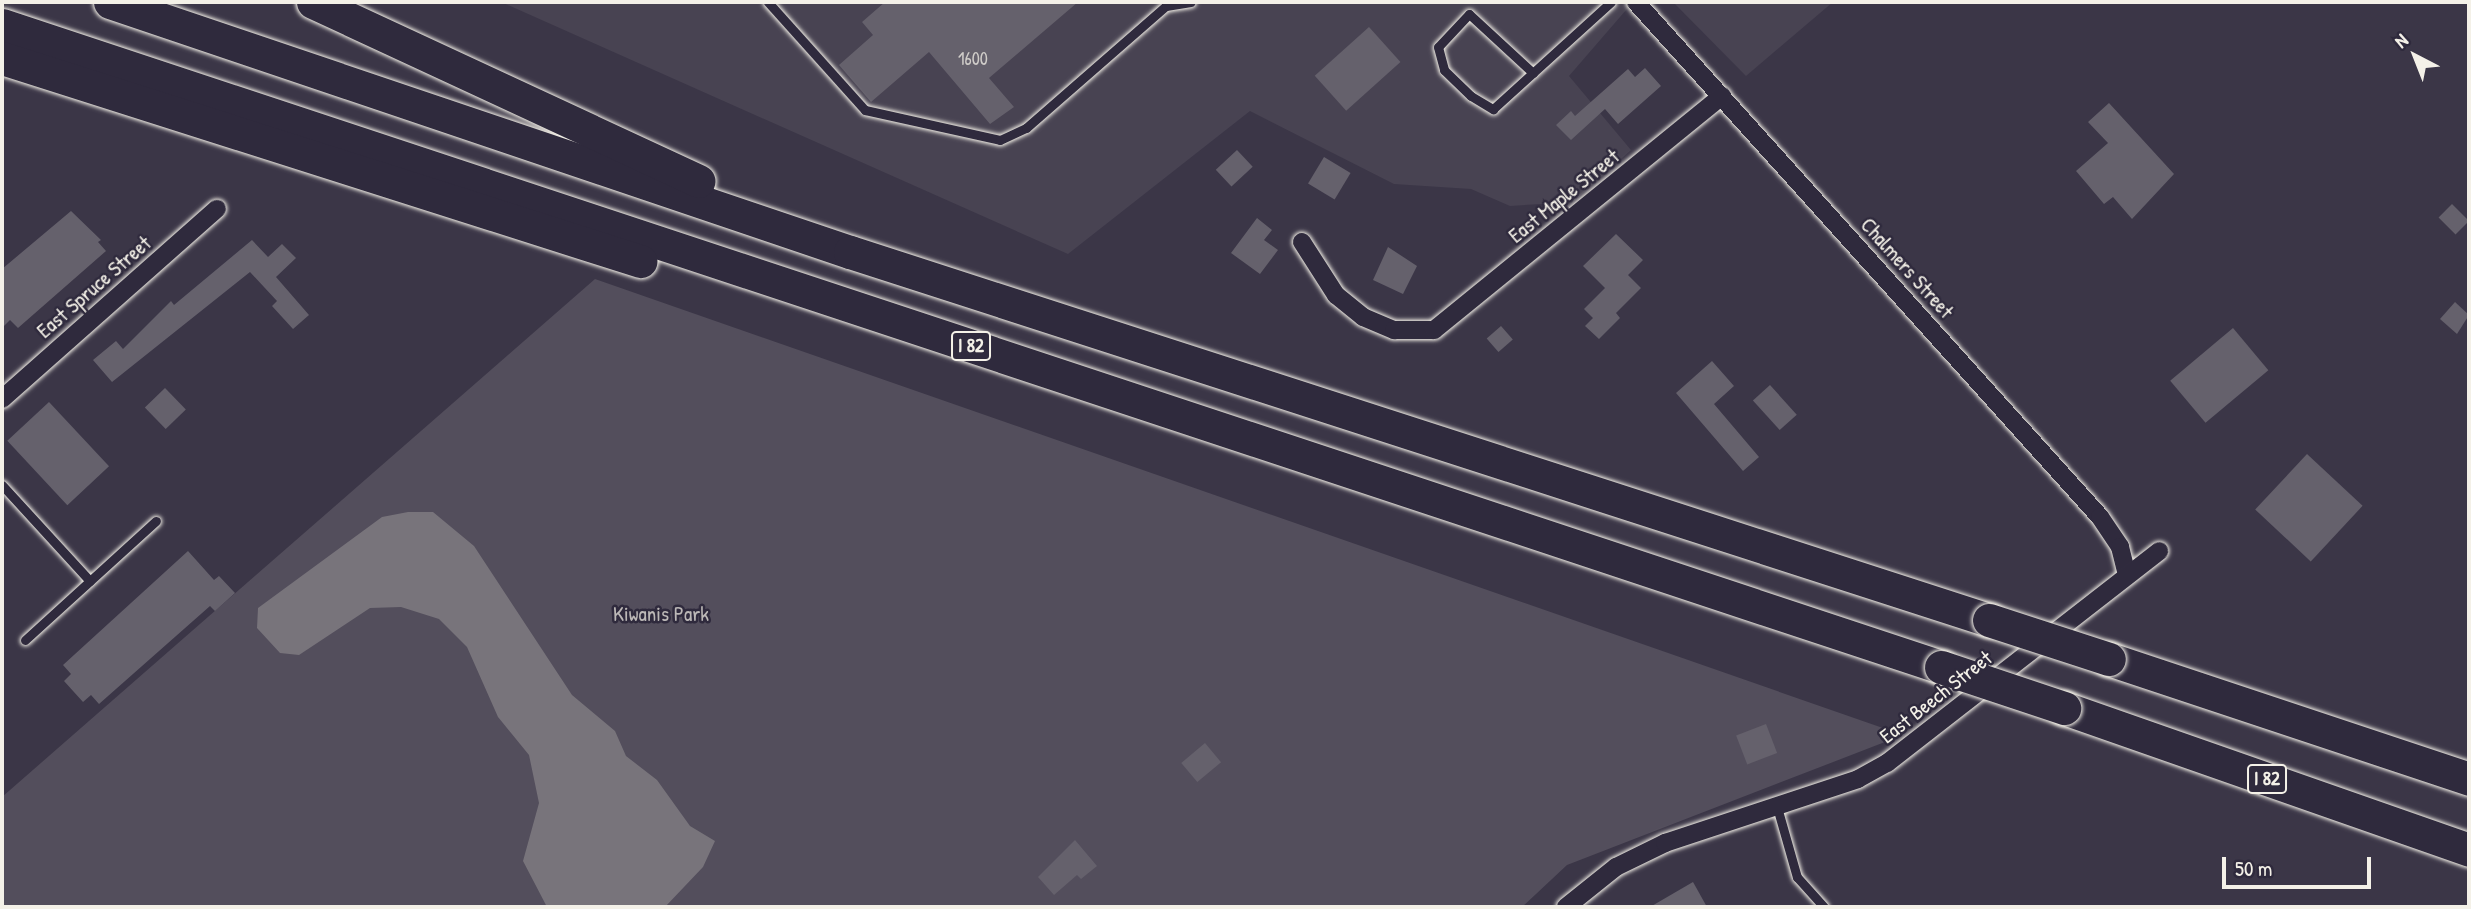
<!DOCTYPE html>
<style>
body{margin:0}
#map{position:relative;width:2471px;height:909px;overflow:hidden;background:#3b3647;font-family:"Patrick Hand",sans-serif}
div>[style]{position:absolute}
.built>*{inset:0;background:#484352}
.green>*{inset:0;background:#534e5c}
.water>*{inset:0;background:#78747b}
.building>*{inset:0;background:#65616c;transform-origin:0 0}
.roads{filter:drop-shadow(0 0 2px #f4f1e8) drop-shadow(0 0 2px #f4f1e8)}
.lane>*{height:9px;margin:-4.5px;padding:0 4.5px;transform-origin:4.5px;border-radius:4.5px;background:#2f2a3d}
.street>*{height:18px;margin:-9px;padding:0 9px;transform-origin:9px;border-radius:9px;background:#2f2a3d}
.highway>*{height:33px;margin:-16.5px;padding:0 16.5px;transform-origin:16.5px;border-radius:16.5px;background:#2f2a3d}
.bridges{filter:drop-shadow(0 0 2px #f4f1e8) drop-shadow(0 0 2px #f4f1e8)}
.highway-bridge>*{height:33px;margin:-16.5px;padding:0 16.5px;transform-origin:16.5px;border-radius:16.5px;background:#2f2a3d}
span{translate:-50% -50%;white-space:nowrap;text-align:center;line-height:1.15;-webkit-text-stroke:5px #2f2a3d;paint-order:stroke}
.number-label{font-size:18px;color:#d0cdc9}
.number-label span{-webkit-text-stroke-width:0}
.shield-label span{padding:2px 5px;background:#2f2a3d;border:2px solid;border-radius:5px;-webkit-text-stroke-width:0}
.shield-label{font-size:19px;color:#f4f1e8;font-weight:700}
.street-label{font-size:21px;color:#f4f1e8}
.park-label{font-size:21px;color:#bcb8b7}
.frame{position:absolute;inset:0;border:4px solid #f4f1e8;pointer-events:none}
.north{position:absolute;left:2380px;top:21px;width:70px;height:70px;-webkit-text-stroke:5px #2f2a3d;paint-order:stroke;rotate:318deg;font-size:19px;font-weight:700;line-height:28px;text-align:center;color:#f4f1e8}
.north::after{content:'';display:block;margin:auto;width:24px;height:32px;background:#f4f1e8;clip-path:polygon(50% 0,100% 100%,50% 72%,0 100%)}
.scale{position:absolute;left:2222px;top:857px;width:149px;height:32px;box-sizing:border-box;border:4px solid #f4f1e8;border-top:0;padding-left:9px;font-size:21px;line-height:24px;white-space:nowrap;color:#f4f1e8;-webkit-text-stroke:5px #2f2a3d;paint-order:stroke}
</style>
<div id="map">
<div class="built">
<div style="clip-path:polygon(501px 2px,1633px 2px,1569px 76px,1631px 150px,1573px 202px,1510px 206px,1471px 189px,1394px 184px,1250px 111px,1068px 254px)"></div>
<div style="clip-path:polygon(1673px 2px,1833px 2px,1746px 76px)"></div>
</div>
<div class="green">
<div style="clip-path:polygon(595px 279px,1903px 735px,1567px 865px,1522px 907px,2px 907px,2px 797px)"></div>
</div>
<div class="water">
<div style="clip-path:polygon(408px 512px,433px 512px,474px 546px,572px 695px,615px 731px,626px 756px,657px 780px,690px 826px,715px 841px,703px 867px,665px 907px,547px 907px,523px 861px,539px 803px,529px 755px,498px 717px,467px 647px,439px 619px,401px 607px,370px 608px,299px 655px,280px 653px,257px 628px,258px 608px,382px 517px)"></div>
</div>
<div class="building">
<div style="clip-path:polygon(885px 2px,1078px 2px,989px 78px,1014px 107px,990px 124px,929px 52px,871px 102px,839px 65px,873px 35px,862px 22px)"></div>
<div style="left:1369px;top:27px;width:47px;height:73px;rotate:48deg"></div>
<div style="clip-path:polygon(1645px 68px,1661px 86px,1618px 124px,1605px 109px,1571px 140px,1556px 125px,1571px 111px,1575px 116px,1628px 69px,1635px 77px)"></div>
<div style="clip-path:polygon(2109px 103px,2174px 174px,2132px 219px,2113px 197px,2104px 204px,2076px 171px,2108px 143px,2088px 122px)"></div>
<div style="left:1237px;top:150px;width:23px;height:29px;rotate:47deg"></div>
<div style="left:1324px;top:157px;width:31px;height:31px;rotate:31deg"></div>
<div style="left:2452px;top:204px;width:24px;height:19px;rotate:45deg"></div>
<div style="clip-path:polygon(71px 211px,101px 240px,98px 242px,106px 251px,18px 328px,10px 320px,2px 328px,2px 269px)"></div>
<div style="clip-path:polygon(1257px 218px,1272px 230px,1264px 240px,1278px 250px,1260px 274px,1231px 253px)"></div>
<div style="clip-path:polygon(1616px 234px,1643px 260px,1628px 275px,1641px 288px,1616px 313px,1620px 318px,1599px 339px,1585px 326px,1593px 318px,1584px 309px,1605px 288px,1583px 266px)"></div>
<div style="clip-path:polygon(252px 240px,268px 257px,282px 244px,296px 258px,276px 277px,309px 315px,293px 329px,272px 306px,277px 301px,250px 272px,112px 382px,93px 360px,116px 341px,123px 349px,171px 301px,174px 305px)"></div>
<div style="clip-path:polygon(1388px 247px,1417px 266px,1403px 294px,1373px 280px)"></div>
<div style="clip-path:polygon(2455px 302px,2469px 315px,2457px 334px,2440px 319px)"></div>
<div style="left:1501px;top:326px;width:18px;height:19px;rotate:49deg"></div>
<div style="left:2233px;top:328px;width:55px;height:82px;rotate:50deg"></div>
<div style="clip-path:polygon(1712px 361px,1734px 386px,1714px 404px,1759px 457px,1743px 471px,1676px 393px)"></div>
<div style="left:1770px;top:385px;width:40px;height:23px;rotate:48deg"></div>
<div style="left:165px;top:388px;width:30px;height:28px;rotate:46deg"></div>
<div style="left:49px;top:402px;width:88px;height:57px;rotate:47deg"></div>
<div style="left:2307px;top:454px;width:76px;height:76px;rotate:43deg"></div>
<div style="clip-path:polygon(188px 551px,214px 580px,219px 576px,235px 593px,215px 611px,210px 606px,99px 704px,91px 695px,83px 702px,64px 681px,71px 674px,63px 665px)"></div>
<div style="left:1766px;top:724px;width:31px;height:32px;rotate:69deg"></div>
<div style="left:1205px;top:743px;width:25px;height:31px;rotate:50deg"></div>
<div style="clip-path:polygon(1075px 840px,1097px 866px,1081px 879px,1077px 875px,1054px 895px,1038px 877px)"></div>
<div style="clip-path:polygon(1693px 882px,1707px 907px,1650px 907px)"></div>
</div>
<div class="roads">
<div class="lane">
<div style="left:768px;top:2px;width:145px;rotate:48.1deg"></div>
<div style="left:865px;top:110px;width:138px;rotate:12.5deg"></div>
<div style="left:1000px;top:140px;width:29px;rotate:-25deg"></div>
<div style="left:1026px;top:128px;width:186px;rotate:-41.1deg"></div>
<div style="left:1166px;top:6px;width:25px;rotate:-9deg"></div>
<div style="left:1533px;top:73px;width:87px;rotate:-137.3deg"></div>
<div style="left:1469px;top:14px;width:45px;rotate:133.2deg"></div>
<div style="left:1438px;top:47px;width:24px;rotate:75deg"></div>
<div style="left:1444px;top:70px;width:37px;rotate:44deg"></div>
<div style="left:1471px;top:96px;width:26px;rotate:31deg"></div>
<div style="left:1493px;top:109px;width:159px;rotate:-42.2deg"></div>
<div style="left:2px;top:485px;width:130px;rotate:47.5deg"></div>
<div style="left:25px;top:640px;width:177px;rotate:-42.3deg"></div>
<div style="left:1777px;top:807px;width:73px;rotate:74.1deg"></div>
<div style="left:1797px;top:877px;width:40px;rotate:48deg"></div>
</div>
<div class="street">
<div style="left:1636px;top:2px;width:693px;rotate:47.98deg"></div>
<div style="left:2100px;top:517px;width:36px;rotate:56deg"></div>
<div style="left:2120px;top:547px;width:29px;rotate:76deg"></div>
<div style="left:1302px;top:242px;width:63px;rotate:57.3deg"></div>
<div style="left:1336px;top:295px;width:35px;rotate:39deg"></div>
<div style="left:1363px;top:317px;width:34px;rotate:23deg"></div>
<div style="left:1394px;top:330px;width:40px"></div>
<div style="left:1434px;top:330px;width:371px;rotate:-39.1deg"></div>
<div style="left:2px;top:399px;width:287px;rotate:-41.5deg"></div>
<div style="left:1566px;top:907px;width:64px;rotate:-38.7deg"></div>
<div style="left:1616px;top:867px;width:55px;rotate:-26.1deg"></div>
<div style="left:1665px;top:843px;width:203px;rotate:-18.3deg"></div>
<div style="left:1858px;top:779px;width:33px;rotate:-29deg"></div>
<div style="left:1887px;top:763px;width:345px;rotate:-37.9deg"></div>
</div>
<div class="highway">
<div style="left:110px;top:2px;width:781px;rotate:18.67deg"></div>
<div style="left:850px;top:252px;width:1197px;rotate:17.91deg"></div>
<div style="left:313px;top:2px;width:425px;rotate:24.9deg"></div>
<div style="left:2px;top:25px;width:2043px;rotate:18.32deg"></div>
<div style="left:2px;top:58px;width:670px;rotate:17.65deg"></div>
<div style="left:2109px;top:659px;width:379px;rotate:18.4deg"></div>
<div style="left:2064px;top:708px;width:429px;rotate:19.3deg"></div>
</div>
</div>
<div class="bridges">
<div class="highway-bridge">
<div style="left:1989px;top:620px;width:126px;rotate:18deg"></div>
<div style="left:1941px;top:667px;width:130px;rotate:18.4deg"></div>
</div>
</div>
<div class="number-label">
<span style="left:973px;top:59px">1600</span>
</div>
<div class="shield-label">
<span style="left:971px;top:346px">I 82</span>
<span style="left:2267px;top:779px">I 82</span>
</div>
<div class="street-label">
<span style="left:1564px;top:196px;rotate:-39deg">East Maple Street</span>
<span style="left:1907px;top:268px;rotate:48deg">Chalmers Street</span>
<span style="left:94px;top:287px;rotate:-41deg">East Spruce Street</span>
<span style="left:1936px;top:697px;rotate:-38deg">East Beech Street</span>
</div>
<div class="park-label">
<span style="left:661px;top:614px">Kiwanis Park</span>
</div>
<div class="frame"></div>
<div class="north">N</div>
<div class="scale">50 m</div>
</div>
